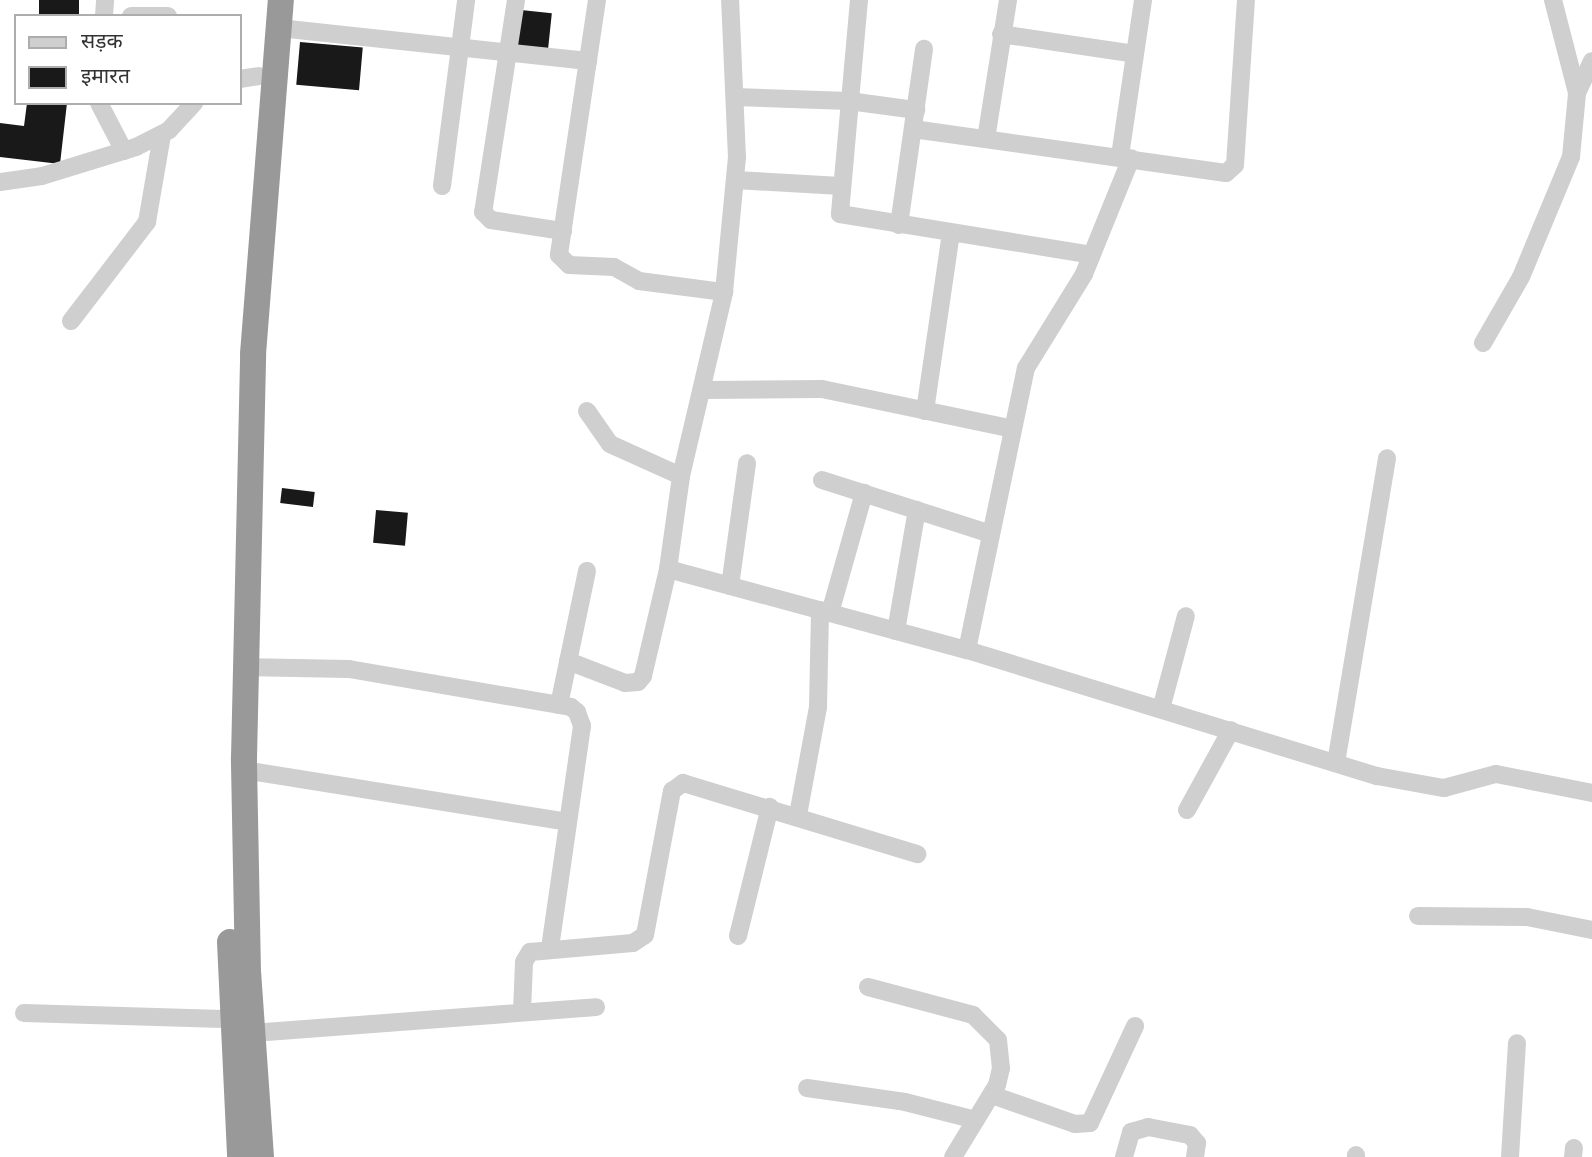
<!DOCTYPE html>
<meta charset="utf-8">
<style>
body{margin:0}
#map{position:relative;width:1592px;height:1157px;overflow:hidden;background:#fff;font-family:Figtree,"Noto Sans Devanagari",sans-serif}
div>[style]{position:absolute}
.building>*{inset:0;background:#191919;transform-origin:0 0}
.minor>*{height:18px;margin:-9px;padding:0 9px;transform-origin:9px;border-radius:9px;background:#cfcfcf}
.highway>*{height:26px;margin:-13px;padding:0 13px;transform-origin:13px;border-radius:13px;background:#999}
span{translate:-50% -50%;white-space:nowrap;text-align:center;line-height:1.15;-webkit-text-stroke:7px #fff;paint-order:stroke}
.legend{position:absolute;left:14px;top:14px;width:228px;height:91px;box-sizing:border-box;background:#fff;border:2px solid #adadad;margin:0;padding:9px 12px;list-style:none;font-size:21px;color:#323232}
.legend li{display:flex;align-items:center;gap:14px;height:35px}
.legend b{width:35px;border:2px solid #adadad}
</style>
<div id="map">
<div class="building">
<div style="left:39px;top:0;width:40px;height:16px"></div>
<div style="left:521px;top:10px;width:31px;height:36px;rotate:6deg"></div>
<div style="left:300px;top:42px;width:63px;height:43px;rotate:5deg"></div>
<div style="clip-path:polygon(27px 103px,67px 103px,60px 164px,0 157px,0 123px,24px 126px)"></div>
<div style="left:282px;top:488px;width:33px;height:15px;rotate:7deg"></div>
<div style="left:376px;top:510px;width:32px;height:33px;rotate:5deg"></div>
</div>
<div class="minor">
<div style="left:516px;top:0;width:215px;rotate:98.8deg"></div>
<div style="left:483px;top:212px;width:11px;rotate:45deg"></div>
<div style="left:491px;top:220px;width:73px;rotate:8.7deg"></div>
<div style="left:597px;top:0;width:258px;rotate:98.5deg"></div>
<div style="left:559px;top:255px;width:14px;rotate:45deg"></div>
<div style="left:569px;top:265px;width:45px;rotate:2.5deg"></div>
<div style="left:614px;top:267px;width:29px;rotate:29deg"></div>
<div style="left:639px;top:281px;width:86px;rotate:7.4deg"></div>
<div style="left:859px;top:0;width:215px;rotate:95.1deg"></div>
<div style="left:840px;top:214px;width:255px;rotate:9.2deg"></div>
<div style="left:1553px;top:0;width:96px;rotate:75.5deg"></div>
<div style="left:104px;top:16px;width:16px;rotate:-86deg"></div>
<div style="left:131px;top:16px;width:37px"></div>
<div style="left:279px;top:28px;width:311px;rotate:6.1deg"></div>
<div style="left:1001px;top:34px;width:135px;rotate:8.5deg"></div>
<div style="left:240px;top:79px;width:19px;rotate:-9deg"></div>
<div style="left:735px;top:97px;width:114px;rotate:2deg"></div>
<div style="left:849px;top:101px;width:68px;rotate:7.7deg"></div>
<div style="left:99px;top:103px;width:54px;rotate:62.5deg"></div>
<div style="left:913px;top:129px;width:316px;rotate:8deg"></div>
<div style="left:1226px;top:173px;width:12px;rotate:-42deg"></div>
<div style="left:1235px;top:165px;width:165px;rotate:-86.2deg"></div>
<div style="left:986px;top:139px;width:141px;rotate:-81deg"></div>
<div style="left:1120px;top:156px;width:158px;rotate:-81.6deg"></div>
<div style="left:735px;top:180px;width:106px;rotate:3.2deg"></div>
<div style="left:0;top:182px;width:42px;rotate:-8.1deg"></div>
<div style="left:42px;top:176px;width:98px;rotate:-17.1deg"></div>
<div style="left:136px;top:147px;width:37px;rotate:-27deg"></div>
<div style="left:169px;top:130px;width:37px;rotate:-47deg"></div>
<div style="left:442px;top:186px;width:188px;rotate:-82.6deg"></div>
<div style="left:899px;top:225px;width:178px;rotate:-81.9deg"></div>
<div style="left:71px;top:321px;width:125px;rotate:-52.5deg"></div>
<div style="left:147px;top:222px;width:88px;rotate:-80.2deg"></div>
<div style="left:1483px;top:343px;width:76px;rotate:-60.1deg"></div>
<div style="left:1521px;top:277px;width:130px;rotate:-67.4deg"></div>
<div style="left:1571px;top:157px;width:64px;rotate:-84.6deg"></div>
<div style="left:1577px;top:93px;width:35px;rotate:-65deg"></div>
<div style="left:704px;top:390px;width:118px;rotate:-0.5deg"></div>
<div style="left:822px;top:389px;width:195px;rotate:11.8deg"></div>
<div style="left:587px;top:411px;width:40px;rotate:55.1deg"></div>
<div style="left:610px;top:444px;width:78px;rotate:24.3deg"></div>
<div style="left:925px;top:411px;width:180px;rotate:-81.7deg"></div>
<div style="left:822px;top:480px;width:177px;rotate:17.7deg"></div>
<div style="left:668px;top:569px;width:310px;rotate:15.2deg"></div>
<div style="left:967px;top:650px;width:429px;rotate:17.1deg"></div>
<div style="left:1377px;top:776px;width:68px;rotate:10.2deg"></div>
<div style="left:1444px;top:788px;width:54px;rotate:-15.1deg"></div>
<div style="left:1496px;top:774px;width:98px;rotate:11.2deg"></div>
<div style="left:730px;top:586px;width:124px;rotate:-82.1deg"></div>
<div style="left:830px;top:613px;width:125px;rotate:-74.2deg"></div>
<div style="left:896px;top:631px;width:123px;rotate:-80.2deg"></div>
<div style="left:967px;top:650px;width:288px;rotate:-78.2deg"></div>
<div style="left:1026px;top:368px;width:110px;rotate:-58.3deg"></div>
<div style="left:1084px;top:274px;width:125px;rotate:-67.9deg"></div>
<div style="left:568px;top:661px;width:61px;rotate:21.1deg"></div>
<div style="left:625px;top:683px;width:13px;rotate:-4deg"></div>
<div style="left:638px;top:682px;width:8px;rotate:-50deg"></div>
<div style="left:643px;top:676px;width:110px;rotate:-76.8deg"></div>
<div style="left:668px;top:569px;width:94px;rotate:-82deg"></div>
<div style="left:681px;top:476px;width:189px;rotate:-76.8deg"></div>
<div style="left:724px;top:292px;width:135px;rotate:-84.5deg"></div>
<div style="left:737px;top:158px;width:158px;rotate:-92.5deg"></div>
<div style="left:246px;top:667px;width:103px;rotate:1.1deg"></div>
<div style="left:349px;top:669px;width:225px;rotate:9.7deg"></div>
<div style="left:571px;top:707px;width:8px;rotate:40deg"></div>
<div style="left:577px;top:712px;width:15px;rotate:70deg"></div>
<div style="left:582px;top:726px;width:224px;rotate:98.2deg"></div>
<div style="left:559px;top:705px;width:137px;rotate:-78.2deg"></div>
<div style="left:1161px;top:709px;width:96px;rotate:-75deg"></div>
<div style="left:1336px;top:763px;width:309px;rotate:-80.5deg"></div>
<div style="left:244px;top:770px;width:328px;rotate:9.1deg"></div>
<div style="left:1187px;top:810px;width:91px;rotate:-61.2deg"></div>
<div style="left:798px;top:815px;width:110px;rotate:-79.5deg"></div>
<div style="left:818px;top:707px;width:97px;rotate:-88.8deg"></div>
<div style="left:1418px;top:916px;width:109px;rotate:0.5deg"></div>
<div style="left:1527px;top:917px;width:66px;rotate:11.3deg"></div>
<div style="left:738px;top:936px;width:133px;rotate:-76.1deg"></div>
<div style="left:868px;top:987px;width:109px;rotate:14.9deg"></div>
<div style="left:973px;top:1015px;width:35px;rotate:45deg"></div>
<div style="left:998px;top:1040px;width:28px;rotate:84deg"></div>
<div style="left:1001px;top:1068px;width:17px;rotate:103deg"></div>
<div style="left:997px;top:1085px;width:84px;rotate:121.4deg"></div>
<div style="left:522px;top:1012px;width:50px;rotate:-87.7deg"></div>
<div style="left:524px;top:962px;width:12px;rotate:-59deg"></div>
<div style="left:530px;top:952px;width:103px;rotate:-5deg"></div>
<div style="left:633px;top:943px;width:14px;rotate:-34deg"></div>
<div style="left:645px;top:935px;width:147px;rotate:-79.4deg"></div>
<div style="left:672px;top:791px;width:14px;rotate:-36deg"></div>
<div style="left:683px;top:783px;width:245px;rotate:16.9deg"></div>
<div style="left:24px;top:1013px;width:207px;rotate:1.7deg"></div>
<div style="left:252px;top:1033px;width:345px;rotate:-4.3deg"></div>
<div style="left:807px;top:1088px;width:99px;rotate:8.1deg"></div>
<div style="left:905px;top:1102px;width:73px;rotate:14.2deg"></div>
<div style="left:992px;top:1095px;width:88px;rotate:19.3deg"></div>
<div style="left:1075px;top:1124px;width:15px;rotate:-4deg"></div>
<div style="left:1090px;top:1123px;width:107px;rotate:-65.1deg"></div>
<div style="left:1124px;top:1157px;width:26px;rotate:-74deg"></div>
<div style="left:1131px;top:1132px;width:18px;rotate:-16deg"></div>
<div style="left:1148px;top:1127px;width:43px;rotate:10.8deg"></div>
<div style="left:1190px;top:1135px;width:11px;rotate:49deg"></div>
<div style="left:1197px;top:1143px;width:14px;rotate:98deg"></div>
<div style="left:1356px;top:1157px;width:2px;rotate:-90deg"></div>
<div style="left:1510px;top:1157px;width:114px;rotate:-86.5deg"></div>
<div style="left:1573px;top:1157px;width:9px;rotate:-84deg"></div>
</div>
<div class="highway">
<div style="left:230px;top:942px;width:215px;rotate:87.3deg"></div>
<div style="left:261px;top:1157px;width:184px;rotate:-94deg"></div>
<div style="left:248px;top:973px;width:215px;rotate:-91.1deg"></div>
<div style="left:244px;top:758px;width:404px;rotate:-88.7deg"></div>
<div style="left:253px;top:354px;width:355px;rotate:-85.5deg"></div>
</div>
<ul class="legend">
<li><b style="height:9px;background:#cfcfcf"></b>सड़क</li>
<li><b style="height:19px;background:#191919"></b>इमारत</li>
</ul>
</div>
